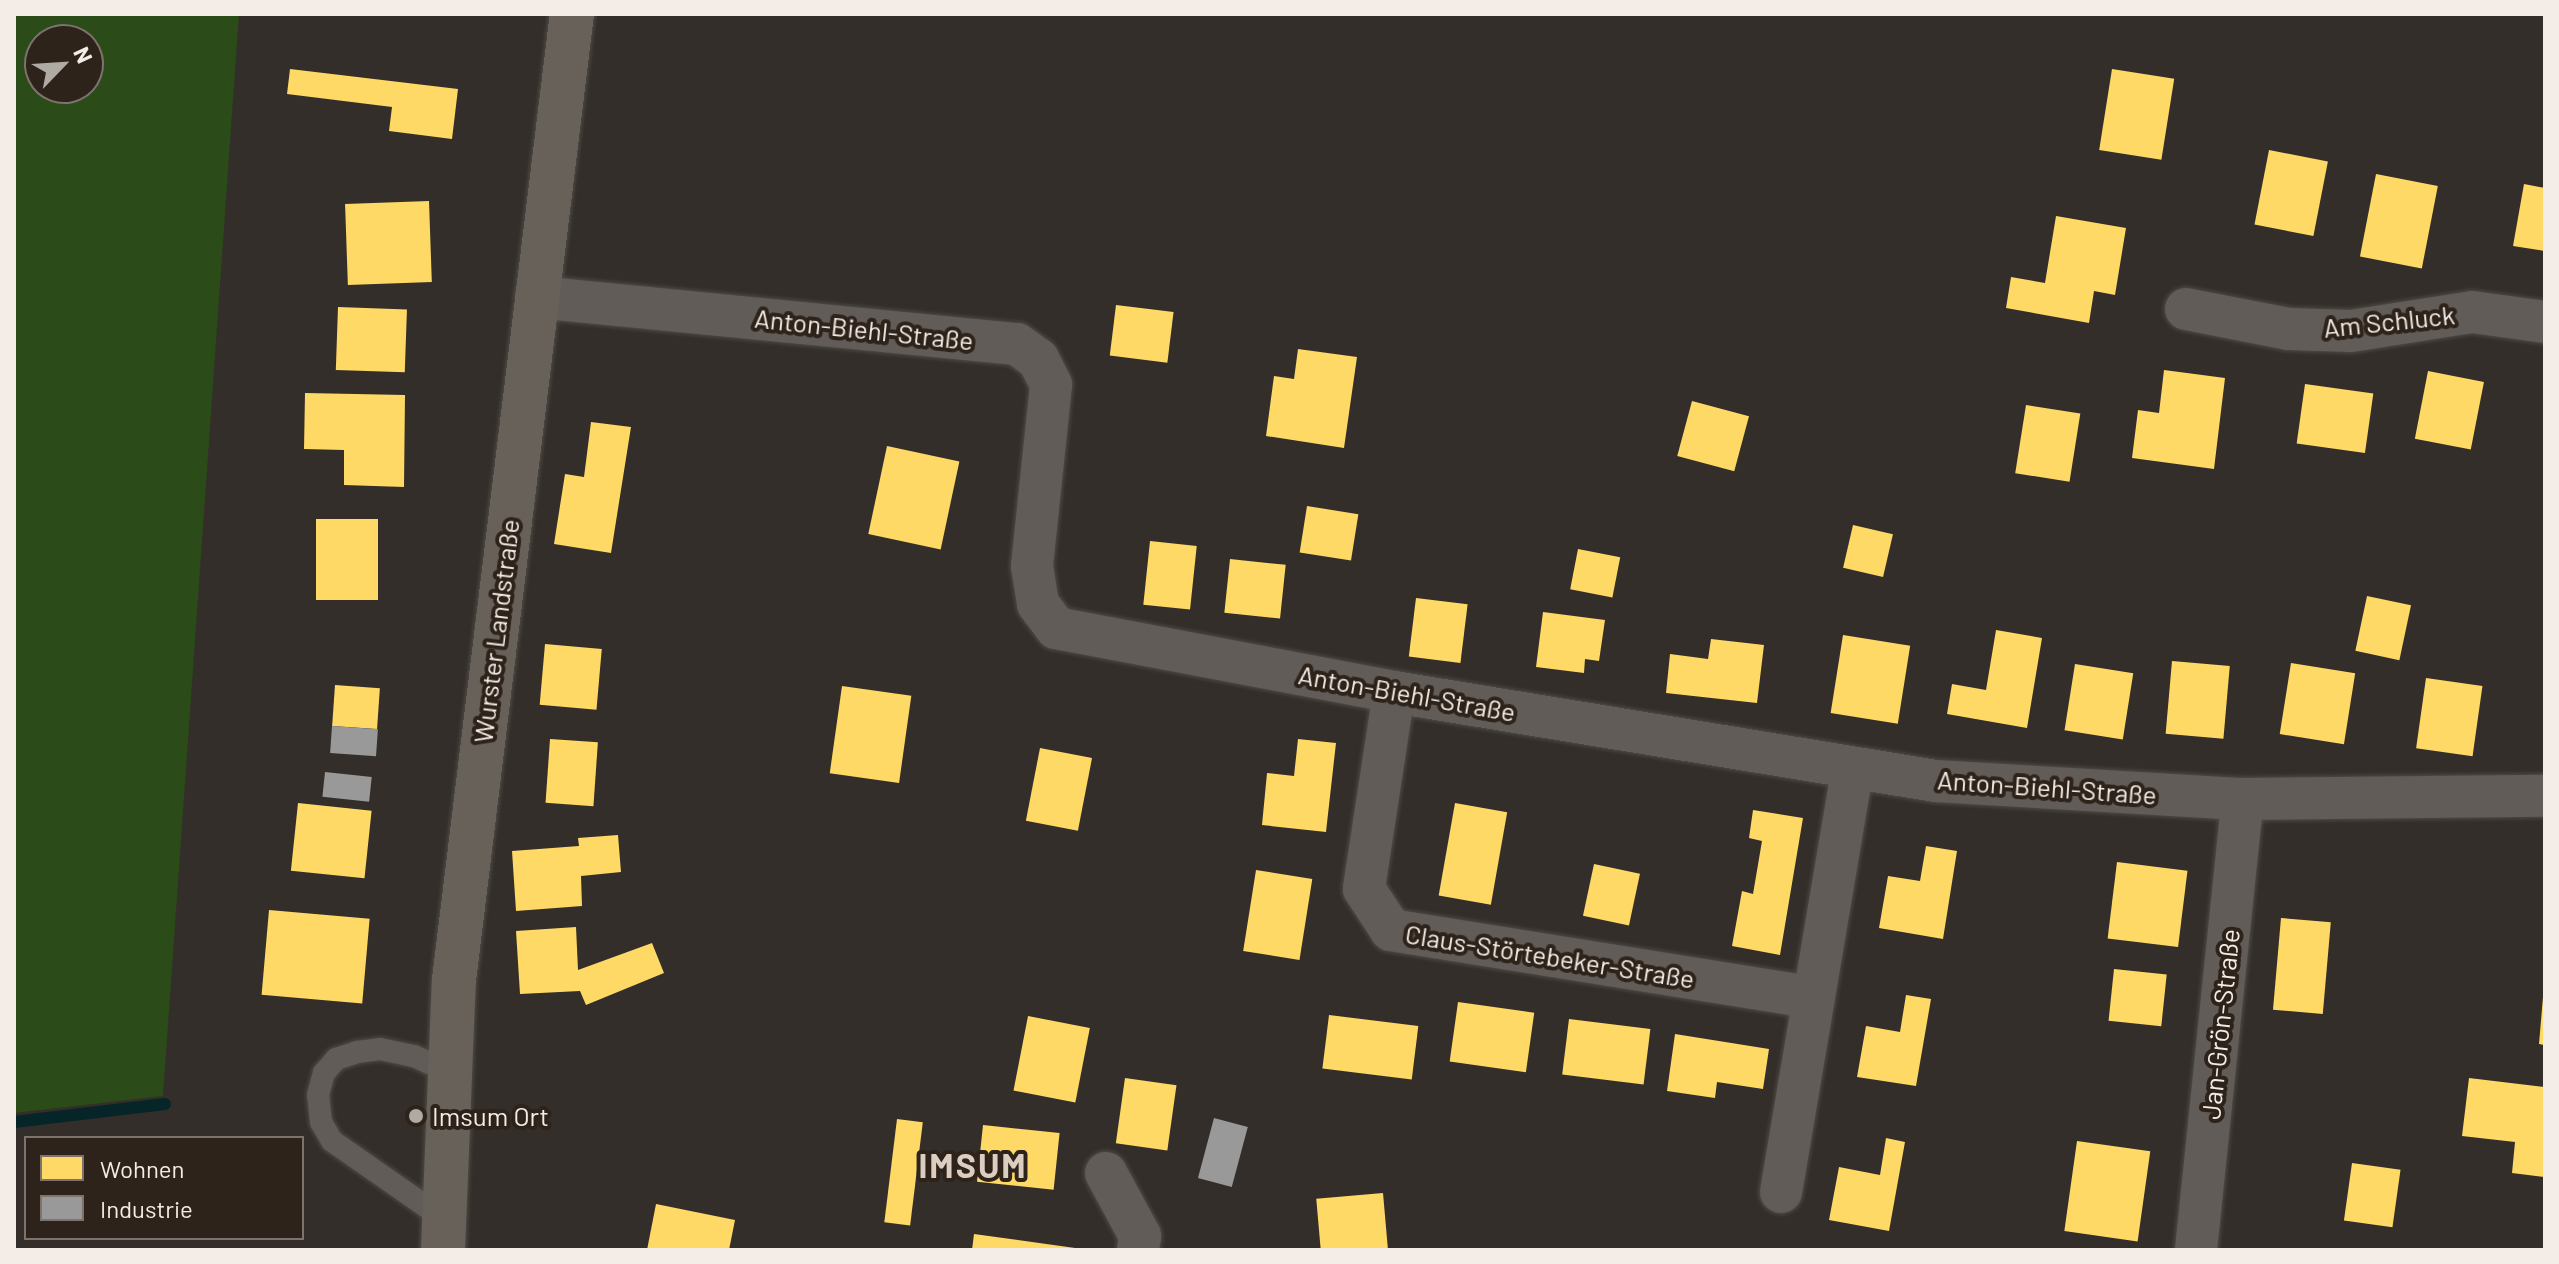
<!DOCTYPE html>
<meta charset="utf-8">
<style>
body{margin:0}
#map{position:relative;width:2559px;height:1264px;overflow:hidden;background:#332e29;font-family:Barlow,sans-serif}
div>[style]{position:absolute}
.green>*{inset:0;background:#2b4b19}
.homes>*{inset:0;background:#ffd966;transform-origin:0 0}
.industry>*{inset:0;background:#999;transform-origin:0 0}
.stream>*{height:12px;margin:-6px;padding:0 6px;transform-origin:6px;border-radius:6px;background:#052528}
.roads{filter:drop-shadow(0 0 2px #4e4a45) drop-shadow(0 0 2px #4e4a45)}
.lane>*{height:22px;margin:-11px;padding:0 11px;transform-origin:11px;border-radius:11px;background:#615c58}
.street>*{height:42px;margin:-21px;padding:0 21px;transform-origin:21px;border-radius:21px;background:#615c58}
.secondary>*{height:44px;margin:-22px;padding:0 22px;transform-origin:22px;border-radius:22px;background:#68615a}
.dots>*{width:22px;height:22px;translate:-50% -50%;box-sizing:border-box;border:4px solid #2e231a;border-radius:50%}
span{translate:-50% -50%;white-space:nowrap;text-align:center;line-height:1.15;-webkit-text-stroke:8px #2e231a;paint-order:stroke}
.street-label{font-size:26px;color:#f4ece6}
.poi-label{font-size:26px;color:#f4ece6}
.left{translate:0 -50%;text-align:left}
.district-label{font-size:34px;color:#dccdc1;font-weight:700;letter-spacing:2px}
.frame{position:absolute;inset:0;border:16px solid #f4ece6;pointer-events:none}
.legend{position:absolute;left:24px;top:1136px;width:280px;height:104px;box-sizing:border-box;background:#2e231a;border:2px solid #7d736c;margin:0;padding:10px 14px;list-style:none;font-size:24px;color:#f4ece6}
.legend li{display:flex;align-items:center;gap:16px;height:40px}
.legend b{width:40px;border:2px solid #7d736c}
.north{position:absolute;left:24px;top:24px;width:80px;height:80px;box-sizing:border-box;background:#2e231a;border:2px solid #7d736c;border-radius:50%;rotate:65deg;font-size:22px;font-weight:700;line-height:32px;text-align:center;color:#f4ece6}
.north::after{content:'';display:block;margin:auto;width:28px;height:36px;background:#b0aaa4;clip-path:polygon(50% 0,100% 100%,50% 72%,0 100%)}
</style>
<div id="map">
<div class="green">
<div style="clip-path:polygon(evenodd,14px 14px,239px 14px,163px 1096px,14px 1113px,14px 14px,40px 40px,88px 40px,88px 88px,40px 88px,40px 40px)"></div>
</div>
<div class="homes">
<div style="clip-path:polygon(290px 69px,458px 89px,452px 139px,389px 131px,392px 107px,287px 94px)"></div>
<div style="left:2112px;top:69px;width:63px;height:82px;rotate:9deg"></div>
<div style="left:2269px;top:150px;width:60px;height:76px;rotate:11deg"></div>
<div style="left:2376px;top:174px;width:63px;height:84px;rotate:11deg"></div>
<div style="clip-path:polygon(2524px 184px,2545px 188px,2545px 251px,2513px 246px)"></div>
<div style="left:429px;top:201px;width:81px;height:84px;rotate:88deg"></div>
<div style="clip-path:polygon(2056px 216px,2126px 228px,2115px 295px,2094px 291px,2089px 323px,2006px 308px,2011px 277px,2045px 283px)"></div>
<div style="left:1116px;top:305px;width:58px;height:51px;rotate:7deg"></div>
<div style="left:338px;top:307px;width:69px;height:63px;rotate:2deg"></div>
<div style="clip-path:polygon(1298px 349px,1357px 357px,1344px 448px,1266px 436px,1274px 376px,1294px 379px)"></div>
<div style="clip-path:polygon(2164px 370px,2225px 378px,2214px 469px,2132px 458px,2138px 410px,2159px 413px)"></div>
<div style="left:2428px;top:371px;width:57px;height:69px;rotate:11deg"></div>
<div style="left:2305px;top:384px;width:69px;height:60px;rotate:8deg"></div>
<div style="clip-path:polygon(305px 393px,405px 395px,404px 487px,344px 485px,344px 450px,304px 449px)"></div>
<div style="left:1692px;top:401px;width:59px;height:57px;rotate:15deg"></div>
<div style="left:2026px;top:405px;width:55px;height:69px;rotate:9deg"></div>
<div style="clip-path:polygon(591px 422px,631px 427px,611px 553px,554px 544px,565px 474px,584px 477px)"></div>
<div style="left:887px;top:446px;width:74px;height:90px;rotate:12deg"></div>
<div style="left:1307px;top:506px;width:52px;height:47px;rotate:9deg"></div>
<div style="left:316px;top:519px;width:62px;height:81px"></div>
<div style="left:1853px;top:525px;width:41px;height:44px;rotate:13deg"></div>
<div style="left:1150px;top:541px;width:47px;height:64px;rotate:6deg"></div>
<div style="left:1578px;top:549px;width:43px;height:41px;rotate:11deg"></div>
<div style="left:1230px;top:559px;width:56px;height:54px;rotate:6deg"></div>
<div style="left:2367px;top:596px;width:45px;height:56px;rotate:12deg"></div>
<div style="left:1416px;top:598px;width:52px;height:59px;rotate:7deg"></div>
<div style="clip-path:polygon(1543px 612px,1605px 620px,1599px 661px,1585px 659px,1584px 673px,1536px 667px)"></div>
<div style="clip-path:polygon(1996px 630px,2042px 638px,2027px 728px,1947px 714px,1952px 684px,1986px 690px)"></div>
<div style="left:1843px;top:635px;width:68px;height:79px;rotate:9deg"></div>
<div style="clip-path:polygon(1711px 639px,1764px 645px,1757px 703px,1666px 693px,1670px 654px,1708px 659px)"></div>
<div style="left:545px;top:644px;width:57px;height:61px;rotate:5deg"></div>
<div style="left:2172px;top:661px;width:58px;height:73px;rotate:5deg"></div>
<div style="left:2291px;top:663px;width:65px;height:72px;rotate:9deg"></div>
<div style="left:2075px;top:664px;width:59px;height:67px;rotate:9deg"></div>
<div style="left:2426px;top:678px;width:57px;height:71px;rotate:8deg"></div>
<div style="left:335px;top:685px;width:45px;height:41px;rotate:4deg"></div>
<div style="left:842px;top:686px;width:70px;height:88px;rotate:8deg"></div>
<div style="left:550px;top:739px;width:48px;height:64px;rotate:4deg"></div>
<div style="clip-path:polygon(1298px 739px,1336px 743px,1326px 832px,1262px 825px,1267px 773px,1294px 776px)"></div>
<div style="left:1040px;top:748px;width:53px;height:74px;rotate:11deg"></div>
<div style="left:298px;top:803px;width:74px;height:68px;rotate:6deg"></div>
<div style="left:1455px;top:803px;width:53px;height:94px;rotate:10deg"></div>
<div style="clip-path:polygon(1753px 810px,1803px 818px,1780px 955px,1732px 946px,1742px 891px,1753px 894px,1762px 841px,1749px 838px)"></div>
<div style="clip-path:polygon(618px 835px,621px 872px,581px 876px,582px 906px,516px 911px,512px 851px,579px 846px,578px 838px)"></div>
<div style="clip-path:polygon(1926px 846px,1957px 851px,1943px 939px,1879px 928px,1888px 876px,1920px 881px)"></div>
<div style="left:2117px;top:862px;width:71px;height:77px;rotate:7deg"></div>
<div style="left:1594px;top:864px;width:47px;height:53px;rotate:12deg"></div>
<div style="left:1256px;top:870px;width:57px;height:82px;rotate:9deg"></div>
<div style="left:269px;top:910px;width:101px;height:85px;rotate:5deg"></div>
<div style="left:2281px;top:918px;width:50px;height:92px;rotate:5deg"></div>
<div style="clip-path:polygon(576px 927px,578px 970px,652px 943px,664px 973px,586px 1005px,580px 991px,520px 994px,516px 931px)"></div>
<div style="left:2114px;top:969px;width:53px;height:52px;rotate:6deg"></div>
<div style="clip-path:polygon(1906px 995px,1931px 999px,1916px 1086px,1857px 1077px,1866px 1026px,1900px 1032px)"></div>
<div style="clip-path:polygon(2543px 997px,2545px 998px,2545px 1045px,2539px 1044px)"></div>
<div style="left:1458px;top:1002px;width:77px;height:60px;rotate:8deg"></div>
<div style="left:1329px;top:1015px;width:90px;height:54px;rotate:7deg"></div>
<div style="left:1028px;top:1016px;width:63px;height:76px;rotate:11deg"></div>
<div style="left:1569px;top:1019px;width:82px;height:56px;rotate:7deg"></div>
<div style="clip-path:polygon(1675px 1034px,1769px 1049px,1763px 1089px,1717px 1082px,1715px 1098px,1667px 1091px)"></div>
<div style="left:1125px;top:1078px;width:52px;height:66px;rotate:8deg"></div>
<div style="clip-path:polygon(2469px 1078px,2545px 1087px,2545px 1177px,2512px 1173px,2515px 1142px,2462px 1136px)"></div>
<div style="left:897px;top:1119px;width:26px;height:104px;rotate:7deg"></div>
<div style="left:983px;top:1125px;width:77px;height:57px;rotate:6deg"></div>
<div style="clip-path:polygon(1886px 1138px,1905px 1142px,1889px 1231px,1829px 1220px,1839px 1167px,1880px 1175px)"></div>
<div style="left:2077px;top:1141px;width:74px;height:91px;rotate:8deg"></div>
<div style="left:2352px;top:1163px;width:49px;height:58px;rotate:8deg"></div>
<div style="left:1383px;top:1193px;width:57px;height:67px;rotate:85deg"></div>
<div style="clip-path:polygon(656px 1204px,735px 1220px,729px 1250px,647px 1250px)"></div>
<div style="clip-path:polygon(974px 1234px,1075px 1248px,1075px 1250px,972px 1250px)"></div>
</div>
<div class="industry">
<div style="left:332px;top:726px;width:46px;height:27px;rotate:4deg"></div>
<div style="left:325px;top:772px;width:47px;height:25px;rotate:6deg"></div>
<div style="left:1214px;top:1118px;width:35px;height:62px;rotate:15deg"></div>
</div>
<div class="stream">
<div style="left:14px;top:1122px;width:152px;rotate:-6.8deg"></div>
</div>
<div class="roads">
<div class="lane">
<div style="left:444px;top:1219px;width:136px;rotate:-145.1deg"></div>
<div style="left:332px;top:1141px;width:22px;rotate:-120deg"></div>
<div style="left:321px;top:1122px;width:27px;rotate:-96deg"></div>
<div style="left:318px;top:1095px;width:23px;rotate:-75deg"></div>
<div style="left:324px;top:1073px;width:18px;rotate:-49deg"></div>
<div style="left:336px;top:1059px;width:22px;rotate:-18deg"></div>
<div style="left:357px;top:1052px;width:23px;rotate:-7deg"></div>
<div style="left:380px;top:1049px;width:35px;rotate:12deg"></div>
<div style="left:414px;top:1056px;width:41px;rotate:24.7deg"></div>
</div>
<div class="street">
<div style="left:536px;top:297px;width:483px;rotate:5.6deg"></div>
<div style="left:1017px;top:344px;width:26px;rotate:36deg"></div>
<div style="left:1038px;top:359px;width:29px;rotate:63deg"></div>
<div style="left:1051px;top:385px;width:182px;rotate:96deg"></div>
<div style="left:1032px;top:566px;width:38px;rotate:81deg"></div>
<div style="left:1038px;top:604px;width:30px;rotate:53deg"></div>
<div style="left:1056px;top:628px;width:344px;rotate:10.7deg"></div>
<div style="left:1394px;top:692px;width:549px;rotate:9.33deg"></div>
<div style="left:1936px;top:781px;width:308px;rotate:3.4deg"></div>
<div style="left:2243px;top:799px;width:302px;rotate:-0.6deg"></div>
<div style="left:2186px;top:309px;width:105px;rotate:11deg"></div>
<div style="left:2289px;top:329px;width:62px;rotate:1.8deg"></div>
<div style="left:2351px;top:331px;width:122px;rotate:-8.9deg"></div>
<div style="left:2472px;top:312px;width:74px;rotate:7.8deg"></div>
<div style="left:1394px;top:692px;width:199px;rotate:98.7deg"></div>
<div style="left:1364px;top:889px;width:49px;rotate:56.6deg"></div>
<div style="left:1391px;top:930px;width:428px;rotate:9.1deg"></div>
<div style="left:1106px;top:1173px;width:72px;rotate:61.6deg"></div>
<div style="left:1140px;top:1236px;width:14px;rotate:98deg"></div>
<div style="left:1781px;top:1192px;width:430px;rotate:-80.4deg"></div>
<div style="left:2196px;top:1250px;width:453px;rotate:-84.1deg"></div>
</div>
<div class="secondary">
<div style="left:443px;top:1250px;width:270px;rotate:-87.7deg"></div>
<div style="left:454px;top:980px;width:973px;rotate:-83.04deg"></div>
</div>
</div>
<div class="dots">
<div style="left:416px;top:1116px;background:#b0aaa4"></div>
</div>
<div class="street-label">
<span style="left:2389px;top:321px;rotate:-6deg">Am Schluck</span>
<span style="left:864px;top:329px;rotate:6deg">Anton-Biehl-Straße</span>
<span style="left:496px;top:631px;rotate:-83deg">Wurster Landstraße</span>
<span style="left:1407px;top:693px;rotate:10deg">Anton-Biehl-Straße</span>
<span style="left:2047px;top:787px;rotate:4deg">Anton-Biehl-Straße</span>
<span style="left:1550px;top:956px;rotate:9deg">Claus-Störtebeker-Straße</span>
<span style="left:2220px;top:1024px;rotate:-84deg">Jan-Grön-Straße</span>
</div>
<div class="poi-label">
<span class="left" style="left:432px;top:1116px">Imsum Ort</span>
</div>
<div class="district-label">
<span style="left:973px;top:1165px">IMSUM</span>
</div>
<div class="frame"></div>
<ul class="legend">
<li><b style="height:22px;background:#ffd966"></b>Wohnen</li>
<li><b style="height:22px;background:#999"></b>Industrie</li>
</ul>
<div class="north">N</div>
</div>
